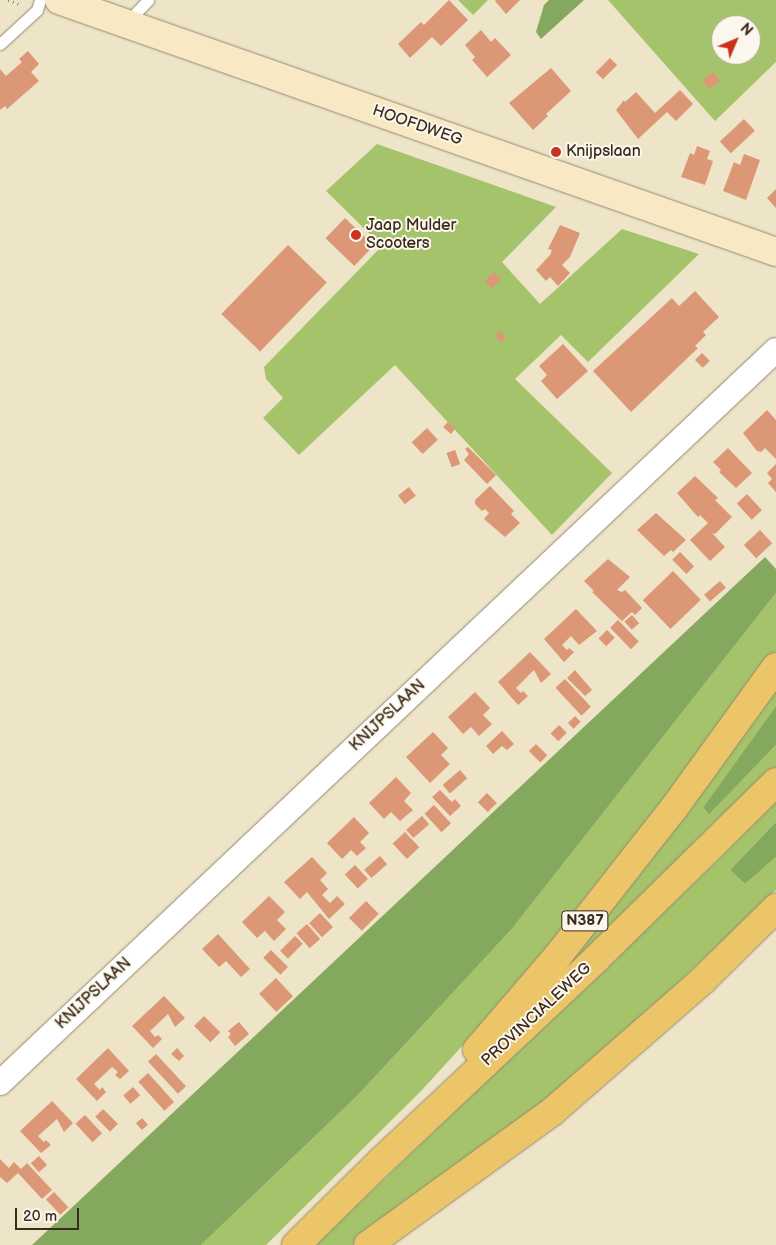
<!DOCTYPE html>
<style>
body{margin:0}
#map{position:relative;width:776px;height:1245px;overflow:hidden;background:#eee5c8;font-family:"Balsamiq Sans",sans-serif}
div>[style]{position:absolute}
.green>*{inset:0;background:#a5c36a}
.forest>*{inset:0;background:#84a95e}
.building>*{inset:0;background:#db9776;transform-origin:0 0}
.path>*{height:3px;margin-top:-1.5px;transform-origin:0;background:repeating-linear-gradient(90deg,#948873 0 1px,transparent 0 5px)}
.roads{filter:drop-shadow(0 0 1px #948873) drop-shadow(0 0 1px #948873)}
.lane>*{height:11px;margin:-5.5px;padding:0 5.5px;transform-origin:5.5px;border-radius:5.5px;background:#fff}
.street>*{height:24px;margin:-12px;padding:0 12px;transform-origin:12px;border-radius:12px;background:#fff}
.secondary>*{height:28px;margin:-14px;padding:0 14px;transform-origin:14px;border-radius:14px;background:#f8e8c3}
.highway>*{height:28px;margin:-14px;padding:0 14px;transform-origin:14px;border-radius:14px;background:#edc569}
.dots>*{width:14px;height:14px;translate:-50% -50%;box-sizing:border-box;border:2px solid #fbf7ec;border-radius:50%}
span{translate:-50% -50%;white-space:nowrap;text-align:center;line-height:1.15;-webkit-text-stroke:4px #fbf7ec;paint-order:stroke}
.shield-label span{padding:1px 4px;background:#fbf7ec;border:1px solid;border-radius:4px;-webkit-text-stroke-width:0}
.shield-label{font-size:15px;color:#3b2a1e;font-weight:700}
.street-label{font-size:16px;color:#3b2a1e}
.poi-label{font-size:16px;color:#3b2a1e}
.left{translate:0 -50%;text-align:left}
.north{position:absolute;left:711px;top:15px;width:50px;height:50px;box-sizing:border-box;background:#fbf7ec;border:1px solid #aea59a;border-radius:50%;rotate:45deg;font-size:14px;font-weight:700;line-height:20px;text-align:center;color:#3b2a1e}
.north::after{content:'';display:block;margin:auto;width:18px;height:22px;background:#c8321e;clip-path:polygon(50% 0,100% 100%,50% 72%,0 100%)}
.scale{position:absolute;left:15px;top:1208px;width:64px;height:22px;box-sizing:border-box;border:2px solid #3b2a1e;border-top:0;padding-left:6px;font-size:15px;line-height:18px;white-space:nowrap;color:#3b2a1e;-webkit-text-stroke:4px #fbf7ec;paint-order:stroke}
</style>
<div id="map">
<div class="green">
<div style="clip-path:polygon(458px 0,488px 0,473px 15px)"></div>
<div style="clip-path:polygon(evenodd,608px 0,776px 0,776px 62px,715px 121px,608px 0,721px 25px,751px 25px,751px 55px,721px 55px,721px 25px)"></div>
<div style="clip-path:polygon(377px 144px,556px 207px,502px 262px,540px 304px,622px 229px,699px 254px,588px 362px,561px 335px,515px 379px,612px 473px,552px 535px,395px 365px,299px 455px,263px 418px,283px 398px,266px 379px,264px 367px,382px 246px,326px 191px)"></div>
<div style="clip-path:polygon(776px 593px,776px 652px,699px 758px,559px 940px,422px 1090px,266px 1245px,201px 1245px,357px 1096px,511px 930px)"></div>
<div style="clip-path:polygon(776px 680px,776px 706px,703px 809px,709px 813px,776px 745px,776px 768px,489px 1048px)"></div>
<div style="clip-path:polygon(776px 801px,776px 822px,730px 870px,745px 884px,776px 857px,776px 890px,617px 1041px,546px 1102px,353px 1245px,315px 1245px,718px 860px)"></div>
</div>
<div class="forest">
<div style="clip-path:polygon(549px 0,584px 0,541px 39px,536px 32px,544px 5px)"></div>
<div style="clip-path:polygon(765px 557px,776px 569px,776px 593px,511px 930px,357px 1096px,201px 1245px,32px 1245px)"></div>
<div style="clip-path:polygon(776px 706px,776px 745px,709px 814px,703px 808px)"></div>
<div style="clip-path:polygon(776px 822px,776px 857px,745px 884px,730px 870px)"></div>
</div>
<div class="building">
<div style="clip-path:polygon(449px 0,468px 20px,441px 46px,432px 37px,410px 58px,398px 44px,421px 22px,424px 25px)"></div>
<div style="clip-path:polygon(496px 0,520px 0,506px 14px,495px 1px)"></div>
<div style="clip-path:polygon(481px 30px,491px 42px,495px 38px,511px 55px,487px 77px,472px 60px,475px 57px,465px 45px)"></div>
<div style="clip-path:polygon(28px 51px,39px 64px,31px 72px,39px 81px,7px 109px,5px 106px,0 110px,0 69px,6px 76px,22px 62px,19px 59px)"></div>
<div style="left:610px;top:58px;width:10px;height:20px;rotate:45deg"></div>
<div style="clip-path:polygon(551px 68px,571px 91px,546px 114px,548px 116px,533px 130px,509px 103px)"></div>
<div style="left:713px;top:72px;width:11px;height:14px;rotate:49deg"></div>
<div style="clip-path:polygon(680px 90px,693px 104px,676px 121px,667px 112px,638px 139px,616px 110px,624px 100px,625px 102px,636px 92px,655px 113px)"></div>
<div style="left:744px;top:119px;width:16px;height:33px;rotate:47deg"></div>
<div style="clip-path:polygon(697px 146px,710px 151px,707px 159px,713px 161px,705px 185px,681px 177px,690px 153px,694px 155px)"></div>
<div style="clip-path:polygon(744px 154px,760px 160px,746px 200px,723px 191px,734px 162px,740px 165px)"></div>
<div style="clip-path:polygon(776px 189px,776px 208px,767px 198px)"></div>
<div style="left:345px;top:218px;width:40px;height:28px;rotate:44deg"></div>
<div style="clip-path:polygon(560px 225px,580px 233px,570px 257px,562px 265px,570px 273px,558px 286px,550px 277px,546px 281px,536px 270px,550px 255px,552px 250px,548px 249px)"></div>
<div style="left:288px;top:245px;width:54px;height:96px;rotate:44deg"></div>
<div style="left:494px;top:272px;width:10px;height:13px;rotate:45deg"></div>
<div style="clip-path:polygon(695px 291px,719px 317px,703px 332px,706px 335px,695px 346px,698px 348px,631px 412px,593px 371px,672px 298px,679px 306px)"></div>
<div style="left:500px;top:331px;width:9px;height:7px;rotate:49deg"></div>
<div style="clip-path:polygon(563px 344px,588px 371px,557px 399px,541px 381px,547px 375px,539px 366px)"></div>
<div style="left:702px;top:353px;width:11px;height:10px;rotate:45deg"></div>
<div style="clip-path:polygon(767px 410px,776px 420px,776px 459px,765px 448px,761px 452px,757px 451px,743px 433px)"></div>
<div style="clip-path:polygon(448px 422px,455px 429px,451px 434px,443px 427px)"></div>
<div style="left:427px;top:428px;width:16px;height:21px;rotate:47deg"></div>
<div style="clip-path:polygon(468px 447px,496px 475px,487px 484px,464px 460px,469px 454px,465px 449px)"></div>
<div style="clip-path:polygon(728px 448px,752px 473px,736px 488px,719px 472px,721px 470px,713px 462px)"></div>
<div style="left:455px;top:450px;width:15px;height:9px;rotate:70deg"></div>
<div style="clip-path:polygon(776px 464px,776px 492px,768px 483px,772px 479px,767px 473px)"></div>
<div style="clip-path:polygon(695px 476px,718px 498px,715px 500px,732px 517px,715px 534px,712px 533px,725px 547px,710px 561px,690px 540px,708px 523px,700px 515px,698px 517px,677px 493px)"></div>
<div style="clip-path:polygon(490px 486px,514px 511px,511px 514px,520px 523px,505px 537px,484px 519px,489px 513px,485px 509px,482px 511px,475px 504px,475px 500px)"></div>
<div style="left:409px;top:487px;width:11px;height:14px;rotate:52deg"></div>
<div style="left:747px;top:494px;width:22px;height:14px;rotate:47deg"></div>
<div style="clip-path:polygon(656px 513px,686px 540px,673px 552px,671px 550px,664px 556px,637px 530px)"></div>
<div style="left:760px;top:530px;width:18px;height:22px;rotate:47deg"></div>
<div style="left:680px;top:552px;width:20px;height:11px;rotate:45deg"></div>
<div style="clip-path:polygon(608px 559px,630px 577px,617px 590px,622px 592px,625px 590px,642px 608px,635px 615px,632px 612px,622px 621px,592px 592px,594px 591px,584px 581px)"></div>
<div style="left:673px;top:571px;width:40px;height:42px;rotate:46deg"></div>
<div style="left:720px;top:581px;width:9px;height:21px;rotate:49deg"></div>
<div style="clip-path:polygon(576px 609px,597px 631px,579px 645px,571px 636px,562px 645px,567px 650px,569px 648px,574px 652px,564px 662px,544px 639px)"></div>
<div style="left:632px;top:615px;width:11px;height:10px;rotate:49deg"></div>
<div style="left:618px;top:620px;width:30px;height:11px;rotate:46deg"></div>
<div style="left:607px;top:630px;width:11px;height:12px;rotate:45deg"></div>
<div style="clip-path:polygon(530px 652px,551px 674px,541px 683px,534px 670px,516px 688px,521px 693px,523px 691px,528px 696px,518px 705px,498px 682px)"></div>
<div style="clip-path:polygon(575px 670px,592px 690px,585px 696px,567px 678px)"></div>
<div style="left:565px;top:679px;width:38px;height:13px;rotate:47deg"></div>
<div style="clip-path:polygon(475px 692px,490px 708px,483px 715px,492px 724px,479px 736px,471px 727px,463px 734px,448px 717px)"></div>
<div style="left:575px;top:716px;width:8px;height:10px;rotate:45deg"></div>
<div style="left:559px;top:725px;width:11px;height:12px;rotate:45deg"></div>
<div style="clip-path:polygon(502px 731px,514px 744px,507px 750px,502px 746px,493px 754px,486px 746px)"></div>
<div style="clip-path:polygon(433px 732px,448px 748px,441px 755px,450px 764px,430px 783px,406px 757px)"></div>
<div style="left:536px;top:744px;width:16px;height:10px;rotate:45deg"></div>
<div style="left:460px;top:770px;width:11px;height:23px;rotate:49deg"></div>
<div style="clip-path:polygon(396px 777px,411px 793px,404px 801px,413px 810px,400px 821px,391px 812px,384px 819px,369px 803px)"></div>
<div style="clip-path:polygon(440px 790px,452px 802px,455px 799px,461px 806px,450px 816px,432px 797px)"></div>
<div style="left:487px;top:793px;width:14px;height:13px;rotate:45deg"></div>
<div style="left:434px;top:805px;width:25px;height:13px;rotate:47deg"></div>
<div style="left:422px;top:816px;width:11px;height:21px;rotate:49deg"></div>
<div style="clip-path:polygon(354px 817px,369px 833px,360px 842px,366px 848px,357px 856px,351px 850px,342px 859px,327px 843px)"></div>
<div style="left:405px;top:832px;width:21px;height:17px;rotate:47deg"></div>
<div style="left:380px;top:856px;width:11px;height:21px;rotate:49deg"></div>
<div style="clip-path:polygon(312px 857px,327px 873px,320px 880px,328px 889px,322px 895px,330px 903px,337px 896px,345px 904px,329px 919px,307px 892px,300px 899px,284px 882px)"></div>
<div style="left:355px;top:865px;width:19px;height:14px;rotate:47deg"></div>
<div style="clip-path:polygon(269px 896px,285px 912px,277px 920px,286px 929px,274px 941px,265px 931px,257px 938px,242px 922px)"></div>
<div style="left:366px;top:901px;width:18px;height:24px;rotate:45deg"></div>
<div style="left:320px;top:913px;width:19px;height:15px;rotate:47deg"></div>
<div style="left:307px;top:924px;width:20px;height:14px;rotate:49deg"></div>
<div style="clip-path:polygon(218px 934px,250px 969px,241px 977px,226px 961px,219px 967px,202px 949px)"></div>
<div style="left:295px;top:936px;width:11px;height:21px;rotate:45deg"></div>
<div style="left:271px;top:950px;width:24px;height:11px;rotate:45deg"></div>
<div style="left:276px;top:978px;width:25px;height:23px;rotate:47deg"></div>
<div style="clip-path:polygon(164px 996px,185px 1018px,175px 1027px,168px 1014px,150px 1031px,155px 1037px,158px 1035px,162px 1039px,153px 1048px,132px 1026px)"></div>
<div style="left:204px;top:1016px;width:23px;height:14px;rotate:45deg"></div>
<div style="clip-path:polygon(239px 1022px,249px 1034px,235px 1046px,228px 1037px,231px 1034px,228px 1031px)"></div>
<div style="clip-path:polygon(108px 1048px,129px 1071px,120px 1079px,115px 1075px,118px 1072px,112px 1067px,94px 1084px,100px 1090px,102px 1087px,106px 1092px,97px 1101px,76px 1079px)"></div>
<div style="clip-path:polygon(177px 1048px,184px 1056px,179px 1061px,171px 1054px)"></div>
<div style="left:156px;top:1054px;width:44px;height:11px;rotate:47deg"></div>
<div style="left:148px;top:1073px;width:39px;height:13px;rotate:48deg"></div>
<div style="left:133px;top:1087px;width:11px;height:13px;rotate:49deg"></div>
<div style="clip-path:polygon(52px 1101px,73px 1123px,64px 1132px,57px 1119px,38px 1136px,44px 1142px,46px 1140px,51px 1145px,41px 1153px,20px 1131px)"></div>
<div style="left:103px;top:1109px;width:21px;height:11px;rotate:45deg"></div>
<div style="left:85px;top:1115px;width:25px;height:13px;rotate:47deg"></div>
<div style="left:142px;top:1118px;width:9px;height:8px;rotate:49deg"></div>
<div style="left:39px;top:1156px;width:12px;height:11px;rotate:48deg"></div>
<div style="clip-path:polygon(0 1159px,9px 1168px,14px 1162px,21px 1169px,27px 1163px,52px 1190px,42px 1199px,18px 1173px,7px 1183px,0 1177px)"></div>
<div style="left:54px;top:1192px;width:21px;height:11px;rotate:47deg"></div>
</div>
<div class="path">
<div style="left:8px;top:0;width:12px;rotate:20deg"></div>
</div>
<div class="roads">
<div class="lane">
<div style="left:126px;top:23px;width:32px;rotate:-46deg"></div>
<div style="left:0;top:44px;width:50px;rotate:-42.6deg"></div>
<div style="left:37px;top:10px;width:10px;rotate:-73deg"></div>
</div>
<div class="street">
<div style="left:0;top:1083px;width:1067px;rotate:-43.37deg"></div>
</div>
<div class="secondary">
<div style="left:59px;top:0;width:760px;rotate:19.36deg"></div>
</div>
<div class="highway">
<div style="left:477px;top:1050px;width:123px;rotate:-49.3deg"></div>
<div style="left:557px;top:957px;width:189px;rotate:-51.9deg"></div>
<div style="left:674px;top:808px;width:174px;rotate:-54.1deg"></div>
<div style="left:296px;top:1245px;width:117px;rotate:-44.7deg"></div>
<div style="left:379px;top:1163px;width:299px;rotate:-43.2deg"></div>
<div style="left:597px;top:958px;width:251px;rotate:-44.5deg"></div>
<div style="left:368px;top:1245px;width:228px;rotate:-35.9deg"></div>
<div style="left:553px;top:1111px;width:199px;rotate:-41.1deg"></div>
<div style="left:703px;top:980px;width:103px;rotate:-44.6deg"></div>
</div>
</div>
<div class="dots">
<div style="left:556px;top:152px;background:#c8321e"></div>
<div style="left:356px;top:235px;background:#c8321e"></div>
</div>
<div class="shield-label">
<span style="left:585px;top:921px">N387</span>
</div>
<div class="street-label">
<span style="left:417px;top:126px;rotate:19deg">HOOFDWEG</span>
<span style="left:388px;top:716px;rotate:-43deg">KNIJPSLAAN</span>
<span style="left:94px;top:994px;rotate:-43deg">KNIJPSLAAN</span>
<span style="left:537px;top:1015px;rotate:-43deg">PROVINCIALEWEG</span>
</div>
<div class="poi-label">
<span class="left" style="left:566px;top:152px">Knijpslaan</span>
<span class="left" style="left:366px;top:235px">Jaap Mulder<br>Scooters</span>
</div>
<div class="north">N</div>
<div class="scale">20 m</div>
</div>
